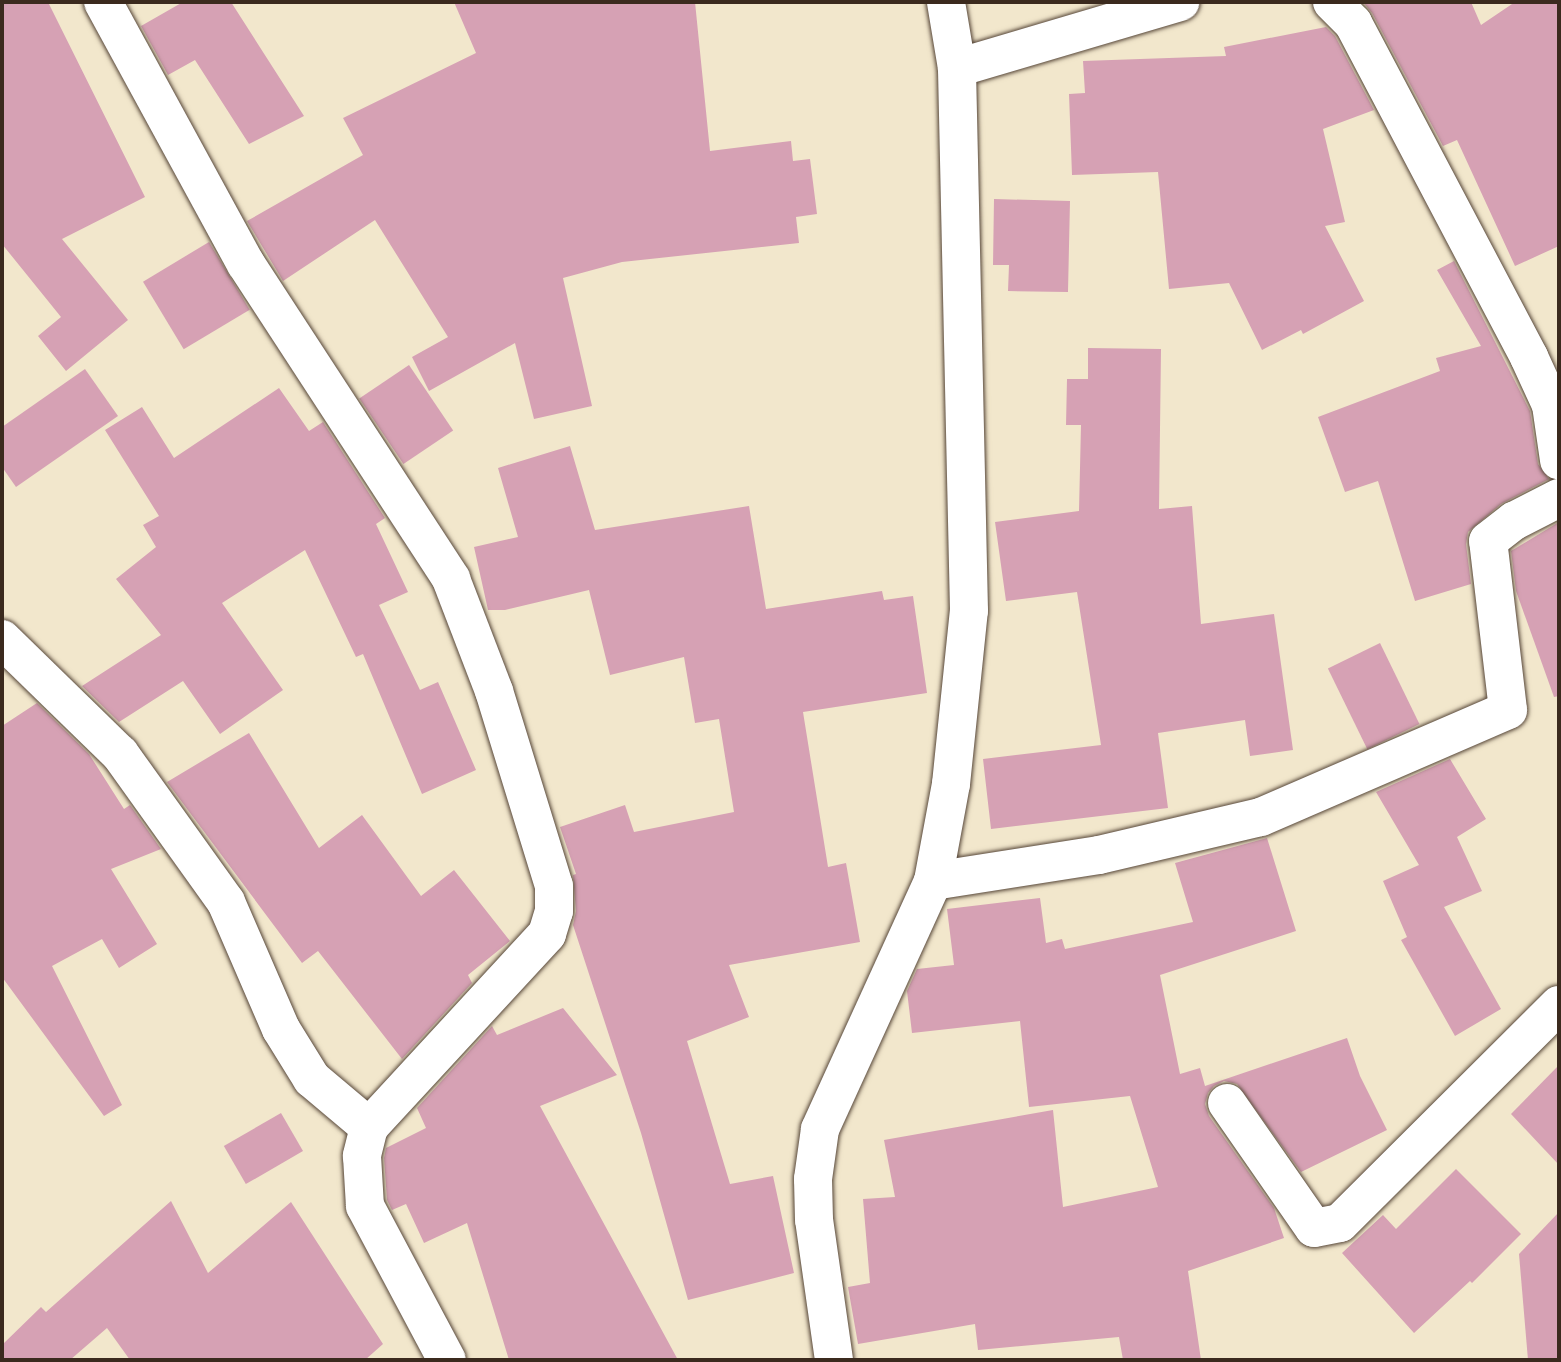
<!DOCTYPE html>
<style>
body{margin:0}
#map{position:relative;width:1561px;height:1362px;overflow:hidden;background:#f2e7cc;font-family:"Shantell Sans",sans-serif}
div>[style]{position:absolute}
.building>*{inset:0;background:#d6a1b4;transform-origin:0 0}
.roads{filter:drop-shadow(0 0 2px #564638) drop-shadow(0 0 2px #564638)}
.street>*{height:38px;margin:-19px;padding:0 19px;transform-origin:19px;border-radius:19px;background:#fff}
span{translate:-50% -50%;white-space:nowrap;text-align:center;line-height:1.15;-webkit-text-stroke:5px #fcf5e5;paint-order:stroke}
.frame{position:absolute;inset:0;border:4px solid #3b2a1e;pointer-events:none}
</style>
<div id="map">
<div class="building">
<div style="clip-path:polygon(2px 2px,48px 2px,145px 197px,62px 239px,128px 320px,66px 371px,38px 336px,61px 317px,2px 244px)"></div>
<div style="clip-path:polygon(183px 2px,231px 2px,304px 116px,249px 144px,195px 60px,168px 75px,141px 26px)"></div>
<div style="clip-path:polygon(454px 2px,695px 2px,710px 151px,791px 141px,793px 161px,810px 159px,817px 214px,796px 217px,799px 243px,622px 262px,563px 278px,592px 406px,534px 419px,515px 343px,429px 391px,412px 357px,448px 337px,375px 220px,283px 281px,247px 221px,363px 155px,343px 118px,476px 53px)"></div>
<div style="clip-path:polygon(1363px 2px,1471px 2px,1481px 25px,1515px 2px,1559px 2px,1559px 246px,1515px 266px,1457px 140px,1443px 146px,1372px 13px)"></div>
<div style="clip-path:polygon(1326px 27px,1335px 36px,1374px 110px,1323px 129px,1345px 222px,1325px 226px,1364px 301px,1303px 334px,1301px 330px,1262px 350px,1229px 283px,1169px 289px,1158px 172px,1072px 175px,1069px 94px,1085px 93px,1083px 61px,1226px 56px,1224px 47px)"></div>
<div style="clip-path:polygon(994px 199px,1070px 201px,1068px 292px,1008px 291px,1009px 265px,993px 265px)"></div>
<div style="left:209px;top:242px;width:79px;height:77px;rotate:59deg"></div>
<div style="clip-path:polygon(1454px 261px,1530px 411px,1538px 464px,1549px 479px,1501px 504px,1468px 532px,1466px 544px,1471px 584px,1415px 601px,1378px 481px,1345px 492px,1318px 417px,1440px 371px,1436px 358px,1481px 346px,1437px 270px)"></div>
<div style="clip-path:polygon(1088px 348px,1161px 349px,1159px 509px,1192px 506px,1201px 624px,1274px 614px,1293px 750px,1250px 756px,1245px 720px,1158px 733px,1168px 808px,991px 829px,983px 759px,1101px 745px,1077px 592px,1006px 601px,995px 522px,1079px 511px,1081px 425px,1066px 425px,1067px 379px,1088px 379px)"></div>
<div style="left:409px;top:365px;width:79px;height:60px;rotate:56deg"></div>
<div style="clip-path:polygon(85px 369px,118px 416px,16px 487px,2px 467px,2px 427px)"></div>
<div style="clip-path:polygon(279px 388px,309px 431px,323px 422px,385px 518px,376px 524px,408px 592px,379px 605px,420px 690px,438px 682px,476px 770px,422px 794px,363px 654px,356px 657px,305px 550px,222px 603px,283px 690px,220px 734px,183px 681px,119px 722px,82px 686px,161px 635px,116px 579px,156px 547px,143px 525px,159px 516px,105px 430px,142px 407px,174px 458px)"></div>
<div style="clip-path:polygon(570px 446px,595px 530px,749px 506px,766px 609px,882px 591px,884px 600px,913px 596px,927px 693px,803px 712px,828px 867px,846px 863px,860px 942px,729px 965px,749px 1017px,687px 1041px,730px 1184px,773px 1176px,794px 1273px,688px 1300px,641px 1133px,573px 925px,576px 911px,573px 875px,576px 874px,560px 827px,625px 805px,634px 832px,734px 812px,719px 719px,695px 723px,684px 657px,610px 675px,589px 590px,505px 610px,488px 610px,474px 547px,518px 537px,498px 468px)"></div>
<div style="clip-path:polygon(1559px 522px,1559px 696px,1554px 697px,1516px 591px,1511px 551px)"></div>
<div style="left:1380px;top:643px;width:90px;height:58px;rotate:64deg"></div>
<div style="clip-path:polygon(37px 703px,89px 754px,124px 809px,130px 805px,161px 849px,111px 869px,157px 944px,119px 968px,102px 939px,52px 966px,122px 1105px,104px 1116px,2px 977px,2px 726px)"></div>
<div style="clip-path:polygon(249px 733px,319px 848px,362px 815px,421px 896px,454px 870px,510px 941px,468px 975px,472px 983px,402px 1059px,318px 951px,302px 963px,167px 782px)"></div>
<div style="clip-path:polygon(1450px 759px,1486px 819px,1457px 837px,1482px 891px,1444px 907px,1501px 1009px,1455px 1036px,1401px 940px,1407px 937px,1383px 881px,1419px 865px,1376px 792px)"></div>
<div style="clip-path:polygon(1267px 838px,1296px 931px,1160px 975px,1180px 1074px,1200px 1068px,1205px 1086px,1347px 1038px,1360px 1076px,1387px 1130px,1301px 1172px,1237px 1084px,1224px 1081px,1214px 1086px,1208px 1093px,1205px 1104px,1209px 1116px,1274px 1208px,1284px 1238px,1188px 1271px,1201px 1360px,1123px 1360px,1119px 1337px,978px 1350px,975px 1324px,858px 1344px,848px 1287px,870px 1283px,863px 1199px,895px 1197px,884px 1140px,1053px 1110px,1063px 1207px,1158px 1187px,1130px 1096px,1029px 1107px,1020px 1021px,912px 1033px,907px 991px,917px 969px,954px 965px,947px 909px,1040px 898px,1046px 943px,1062px 939px,1065px 949px,1193px 922px,1175px 863px)"></div>
<div style="clip-path:polygon(563px 1008px,617px 1075px,540px 1106px,678px 1360px,509px 1360px,467px 1223px,424px 1243px,406px 1204px,392px 1210px,387px 1200px,384px 1158px,386px 1148px,426px 1128px,417px 1108px,492px 1026px,497px 1035px)"></div>
<div style="clip-path:polygon(1559px 1065px,1559px 1165px,1511px 1114px)"></div>
<div style="left:281px;top:1113px;width:44px;height:66px;rotate:60deg"></div>
<div style="clip-path:polygon(1456px 1169px,1521px 1234px,1472px 1283px,1470px 1281px,1414px 1333px,1342px 1253px,1383px 1215px,1396px 1229px)"></div>
<div style="clip-path:polygon(171px 1201px,208px 1273px,291px 1202px,383px 1344px,365px 1360px,130px 1360px,107px 1328px,70px 1360px,2px 1360px,2px 1345px,41px 1307px,46px 1312px)"></div>
<div style="clip-path:polygon(1559px 1212px,1559px 1360px,1528px 1360px,1519px 1254px)"></div>
</div>
<div class="roads">
<div class="street">
<div style="left:103px;top:2px;width:298px;rotate:61.4deg"></div>
<div style="left:246px;top:264px;width:376px;rotate:56.9deg"></div>
<div style="left:451px;top:579px;width:120px;rotate:69deg"></div>
<div style="left:494px;top:691px;width:204px;rotate:72.9deg"></div>
<div style="left:554px;top:886px;width:25px;rotate:90deg"></div>
<div style="left:554px;top:911px;width:24px;rotate:107deg"></div>
<div style="left:547px;top:934px;width:263px;rotate:132.7deg"></div>
<div style="left:369px;top:1127px;width:30px;rotate:104deg"></div>
<div style="left:362px;top:1156px;width:50px;rotate:86.6deg"></div>
<div style="left:365px;top:1206px;width:174px;rotate:62deg"></div>
<div style="left:1332px;top:2px;width:30px;rotate:45deg"></div>
<div style="left:1353px;top:23px;width:378px;rotate:62.2deg"></div>
<div style="left:1529px;top:357px;width:53px;rotate:65.4deg"></div>
<div style="left:1551px;top:405px;width:56px;rotate:81.7deg"></div>
<div style="left:957px;top:68px;width:233px;rotate:-16.5deg"></div>
<div style="left:2px;top:639px;width:165px;rotate:44.3deg"></div>
<div style="left:120px;top:754px;width:182px;rotate:54.4deg"></div>
<div style="left:226px;top:902px;width:138px;rotate:66.6deg"></div>
<div style="left:281px;top:1029px;width:59px;rotate:58.2deg"></div>
<div style="left:312px;top:1079px;width:75px;rotate:40.1deg"></div>
<div style="left:933px;top:881px;width:168px;rotate:-8.9deg"></div>
<div style="left:1099px;top:855px;width:166px;rotate:-13.2deg"></div>
<div style="left:1261px;top:817px;width:269px;rotate:-23.4deg"></div>
<div style="left:1508px;top:710px;width:170px;rotate:-96.7deg"></div>
<div style="left:1488px;top:541px;width:33px;rotate:-38deg"></div>
<div style="left:1514px;top:521px;width:51px;rotate:-27.1deg"></div>
<div style="left:1227px;top:1103px;width:152px;rotate:55.2deg"></div>
<div style="left:1314px;top:1228px;width:26px;rotate:-11deg"></div>
<div style="left:1340px;top:1223px;width:309px;rotate:-44.9deg"></div>
<div style="left:834px;top:1360px;width:141px;rotate:-98.1deg"></div>
<div style="left:814px;top:1220px;width:41px;rotate:-91.4deg"></div>
<div style="left:813px;top:1179px;width:50px;rotate:-82deg"></div>
<div style="left:820px;top:1129px;width:273px;rotate:-65.5deg"></div>
<div style="left:933px;top:881px;width:99px;rotate:-79.5deg"></div>
<div style="left:951px;top:784px;width:174px;rotate:-84.1deg"></div>
<div style="left:969px;top:611px;width:543px;rotate:-91.27deg"></div>
<div style="left:957px;top:68px;width:67px;rotate:-99.5deg"></div>
</div>
</div>
<div class="frame"></div>
</div>
